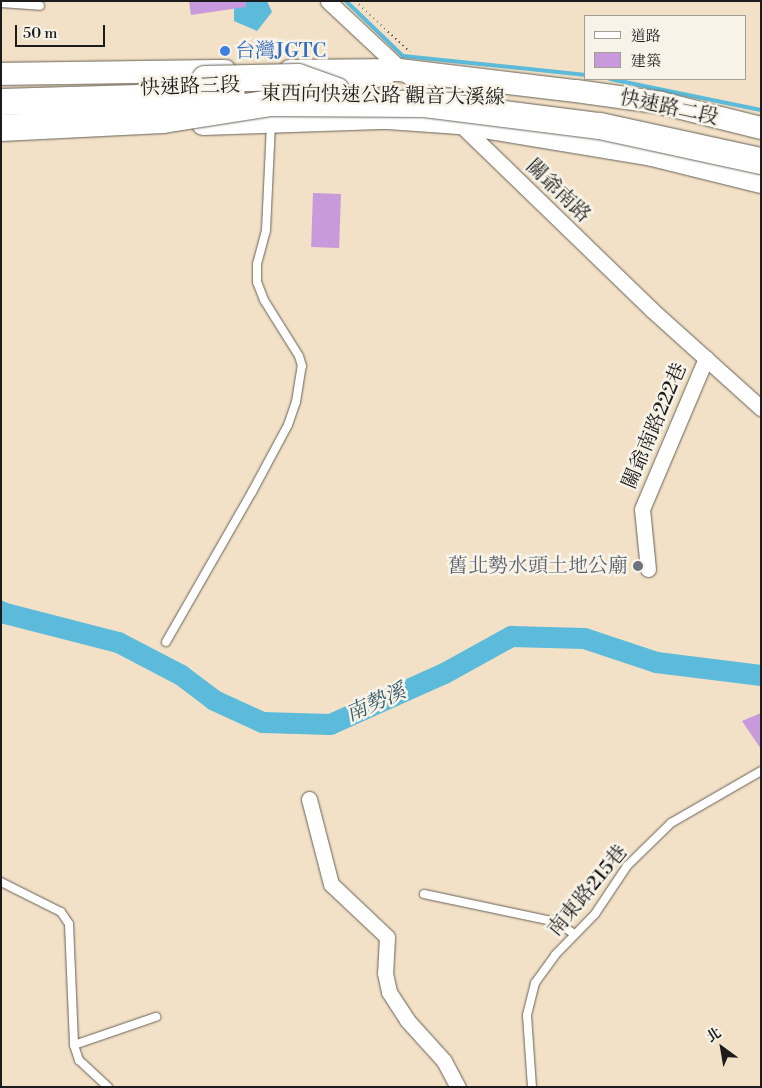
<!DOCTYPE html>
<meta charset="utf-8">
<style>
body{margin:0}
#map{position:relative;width:762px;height:1088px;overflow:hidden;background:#f2e1c6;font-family:"Libre Bodoni","Noto Serif TC",serif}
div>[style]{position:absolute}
.water>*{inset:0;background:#5cbada}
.stream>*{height:4px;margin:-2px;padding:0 2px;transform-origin:2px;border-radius:2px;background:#5cbada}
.river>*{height:21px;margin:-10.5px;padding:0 10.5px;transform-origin:10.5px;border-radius:10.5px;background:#5cbada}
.building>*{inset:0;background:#c899db;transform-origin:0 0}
.path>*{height:2px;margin-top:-1px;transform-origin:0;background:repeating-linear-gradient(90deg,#676158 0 1px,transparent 0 5px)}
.roads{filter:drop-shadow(0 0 1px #676158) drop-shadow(0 0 1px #676158)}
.lane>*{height:8px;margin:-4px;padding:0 4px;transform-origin:4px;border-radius:4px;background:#fff}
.street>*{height:15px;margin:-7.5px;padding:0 7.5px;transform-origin:7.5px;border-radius:7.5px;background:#fff}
.secondary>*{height:20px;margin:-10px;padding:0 10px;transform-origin:10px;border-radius:10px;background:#fff}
.primary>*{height:22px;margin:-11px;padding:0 11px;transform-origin:11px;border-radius:11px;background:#fff}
.bridges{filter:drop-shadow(0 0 1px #676158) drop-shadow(0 0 1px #676158)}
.highway-bridge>*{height:26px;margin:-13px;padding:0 13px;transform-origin:13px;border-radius:13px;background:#fff}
.dots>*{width:14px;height:14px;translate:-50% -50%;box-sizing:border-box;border:2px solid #f7f3e8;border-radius:50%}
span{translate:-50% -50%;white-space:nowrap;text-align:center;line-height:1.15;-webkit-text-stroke:5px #f7f3e8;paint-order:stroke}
.shop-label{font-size:20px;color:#366cbe}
.left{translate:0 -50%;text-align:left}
.street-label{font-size:20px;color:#1c1c1c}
.worship-label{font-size:20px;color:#5b616d}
.right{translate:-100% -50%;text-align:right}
.water-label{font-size:21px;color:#365b68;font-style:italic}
.frame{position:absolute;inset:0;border:2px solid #1c1c1c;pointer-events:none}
.legend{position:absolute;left:584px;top:15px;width:162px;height:65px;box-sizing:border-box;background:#f7f3e8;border:1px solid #9f9d96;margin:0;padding:6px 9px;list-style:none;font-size:15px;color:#1c1c1c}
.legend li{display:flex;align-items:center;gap:10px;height:25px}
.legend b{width:25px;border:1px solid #9f9d96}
.north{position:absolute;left:697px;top:1023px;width:50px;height:50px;-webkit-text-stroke:4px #f7f3e8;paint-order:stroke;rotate:328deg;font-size:14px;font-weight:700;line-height:20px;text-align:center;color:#1c1c1c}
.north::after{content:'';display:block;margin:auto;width:18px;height:22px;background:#1c1c1c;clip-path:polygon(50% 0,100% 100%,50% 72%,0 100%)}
.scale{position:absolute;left:15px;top:25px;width:90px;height:22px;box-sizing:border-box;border:2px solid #1c1c1c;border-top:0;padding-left:6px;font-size:15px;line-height:18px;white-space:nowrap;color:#1c1c1c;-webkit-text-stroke:4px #f7f3e8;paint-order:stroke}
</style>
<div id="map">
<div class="water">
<div style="clip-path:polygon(234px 1px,267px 1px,272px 12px,257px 31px,234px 21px)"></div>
<div style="clip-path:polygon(1px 600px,57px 626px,1px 621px)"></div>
</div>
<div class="stream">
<div style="left:346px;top:1px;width:79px;rotate:44deg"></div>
<div style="left:403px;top:56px;width:184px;rotate:5.9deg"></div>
<div style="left:610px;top:79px;width:154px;rotate:11.6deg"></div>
</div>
<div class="river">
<div style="left:1px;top:612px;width:121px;rotate:14.4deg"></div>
<div style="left:118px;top:642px;width:71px;rotate:27.6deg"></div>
<div style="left:181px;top:675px;width:41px;rotate:37.1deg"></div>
<div style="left:214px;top:700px;width:53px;rotate:24.6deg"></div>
<div style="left:262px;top:722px;width:68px;rotate:1.7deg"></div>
<div style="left:330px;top:724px;width:125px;rotate:-24.1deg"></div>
<div style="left:444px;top:673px;width:77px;rotate:-28.9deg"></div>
<div style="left:511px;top:636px;width:73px;rotate:1.6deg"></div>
<div style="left:584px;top:638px;width:76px;rotate:18.4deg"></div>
<div style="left:656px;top:662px;width:106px;rotate:7.1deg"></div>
</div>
<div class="building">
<div style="clip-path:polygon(189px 1px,246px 1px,246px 7px,191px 15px)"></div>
<div style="left:313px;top:193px;width:28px;height:54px;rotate:2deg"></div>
<div style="clip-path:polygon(761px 713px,761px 749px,742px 721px)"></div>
</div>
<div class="path">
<div style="left:355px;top:1px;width:75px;rotate:42.8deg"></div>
</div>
<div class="roads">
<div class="lane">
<div style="left:1px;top:3px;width:39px;rotate:4deg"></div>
<div style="left:166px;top:642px;width:173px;rotate:-60.2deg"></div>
<div style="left:252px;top:492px;width:76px;rotate:-61.8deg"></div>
<div style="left:288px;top:425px;width:24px;rotate:-71deg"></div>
<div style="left:296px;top:402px;width:36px;rotate:-81deg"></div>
<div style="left:302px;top:366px;width:10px;rotate:-107deg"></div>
<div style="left:299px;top:356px;width:66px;rotate:-122deg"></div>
<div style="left:264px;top:300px;width:19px;rotate:-111deg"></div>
<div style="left:257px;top:282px;width:18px;rotate:-90deg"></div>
<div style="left:257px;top:264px;width:35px;rotate:-75deg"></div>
<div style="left:266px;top:230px;width:106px;rotate:-87.3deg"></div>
<div style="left:1px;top:882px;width:67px;rotate:26.6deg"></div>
<div style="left:61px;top:912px;width:14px;rotate:56deg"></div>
<div style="left:69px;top:924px;width:121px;rotate:87.6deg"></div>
<div style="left:74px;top:1045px;width:16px;rotate:72deg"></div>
<div style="left:79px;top:1060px;width:40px;rotate:43deg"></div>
<div style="left:424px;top:894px;width:136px;rotate:11.9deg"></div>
<div style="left:557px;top:922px;width:21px;rotate:35deg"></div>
<div style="left:74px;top:1045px;width:87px;rotate:-18.9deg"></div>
<div style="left:532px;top:1087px;width:72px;rotate:-94deg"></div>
<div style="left:527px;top:1015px;width:33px;rotate:-76deg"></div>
<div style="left:535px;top:983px;width:34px;rotate:-54deg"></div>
<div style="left:555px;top:955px;width:57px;rotate:-45.7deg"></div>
<div style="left:595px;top:914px;width:58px;rotate:-56.3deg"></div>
<div style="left:627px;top:866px;width:62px;rotate:-44.3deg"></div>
<div style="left:671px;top:823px;width:104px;rotate:-30deg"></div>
</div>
<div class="street">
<div style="left:328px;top:1px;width:151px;rotate:43.1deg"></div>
<div style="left:459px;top:123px;width:269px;rotate:44.1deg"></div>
<div style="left:652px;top:310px;width:147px;rotate:42deg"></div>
<div style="left:648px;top:569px;width:60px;rotate:-95.7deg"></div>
<div style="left:642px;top:509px;width:164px;rotate:-67deg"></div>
<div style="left:309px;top:799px;width:88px;rotate:75.5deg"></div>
<div style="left:331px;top:884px;width:77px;rotate:43.4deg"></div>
<div style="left:387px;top:937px;width:36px;rotate:93deg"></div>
<div style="left:385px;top:973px;width:19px;rotate:78deg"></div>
<div style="left:389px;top:992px;width:33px;rotate:57deg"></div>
<div style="left:407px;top:1020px;width:55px;rotate:47.9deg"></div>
<div style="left:444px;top:1061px;width:30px;rotate:62deg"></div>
</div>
<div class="secondary">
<div style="left:320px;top:83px;width:39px;rotate:-1deg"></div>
<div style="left:359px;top:82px;width:29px;rotate:-16deg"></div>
</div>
<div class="primary">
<div style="left:290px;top:71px;width:109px;rotate:-0.5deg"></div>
<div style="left:399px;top:70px;width:178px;rotate:6.8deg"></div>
<div style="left:576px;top:91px;width:86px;rotate:8deg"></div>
<div style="left:661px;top:103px;width:103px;rotate:14deg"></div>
<div style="left:1px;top:74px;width:224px;rotate:-0.8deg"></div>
<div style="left:203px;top:124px;width:185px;rotate:-1.9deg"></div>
<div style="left:388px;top:118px;width:71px;rotate:4deg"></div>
<div style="left:459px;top:123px;width:196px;rotate:9.4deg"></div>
<div style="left:652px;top:155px;width:112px;rotate:13.9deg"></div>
</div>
</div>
<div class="bridges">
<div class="highway-bridge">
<div style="left:205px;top:79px;width:93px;rotate:-1.2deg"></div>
<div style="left:298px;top:77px;width:41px;rotate:19.7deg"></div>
<div style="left:1px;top:102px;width:231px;rotate:-1.7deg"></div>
<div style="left:1px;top:128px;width:162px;rotate:-2.8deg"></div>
<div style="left:163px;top:120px;width:108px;rotate:-9deg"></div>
<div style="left:270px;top:103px;width:155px;rotate:0.4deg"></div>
<div style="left:425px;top:104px;width:176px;rotate:7.2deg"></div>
<div style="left:600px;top:126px;width:165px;rotate:12.3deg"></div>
</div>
</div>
<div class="dots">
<div style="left:225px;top:51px;background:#3f7fe0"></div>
<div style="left:638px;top:566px;background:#6b7280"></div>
</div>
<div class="shop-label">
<span class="left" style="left:235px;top:51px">台灣JGTC</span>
</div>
<div class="street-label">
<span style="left:190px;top:87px;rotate:-2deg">快速路三段</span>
<span style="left:383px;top:96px;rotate:1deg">東西向快速公路 觀音大溪線</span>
<span style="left:669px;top:108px;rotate:12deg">快速路二段</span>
<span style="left:558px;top:191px;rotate:44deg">關爺南路</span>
<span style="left:655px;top:426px;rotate:-67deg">關爺南路222巷</span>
<span style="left:588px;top:891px;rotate:-50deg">南東路215巷</span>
</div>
<div class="worship-label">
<span class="right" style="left:628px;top:566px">舊北勢水頭土地公廟</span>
</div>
<div class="water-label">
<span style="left:376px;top:703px;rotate:-24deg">南勢溪</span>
</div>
<div class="frame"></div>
<ul class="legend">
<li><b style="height:6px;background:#fff"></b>道路</li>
<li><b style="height:14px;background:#c899db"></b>建築</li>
</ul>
<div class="north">北</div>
<div class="scale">50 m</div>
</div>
